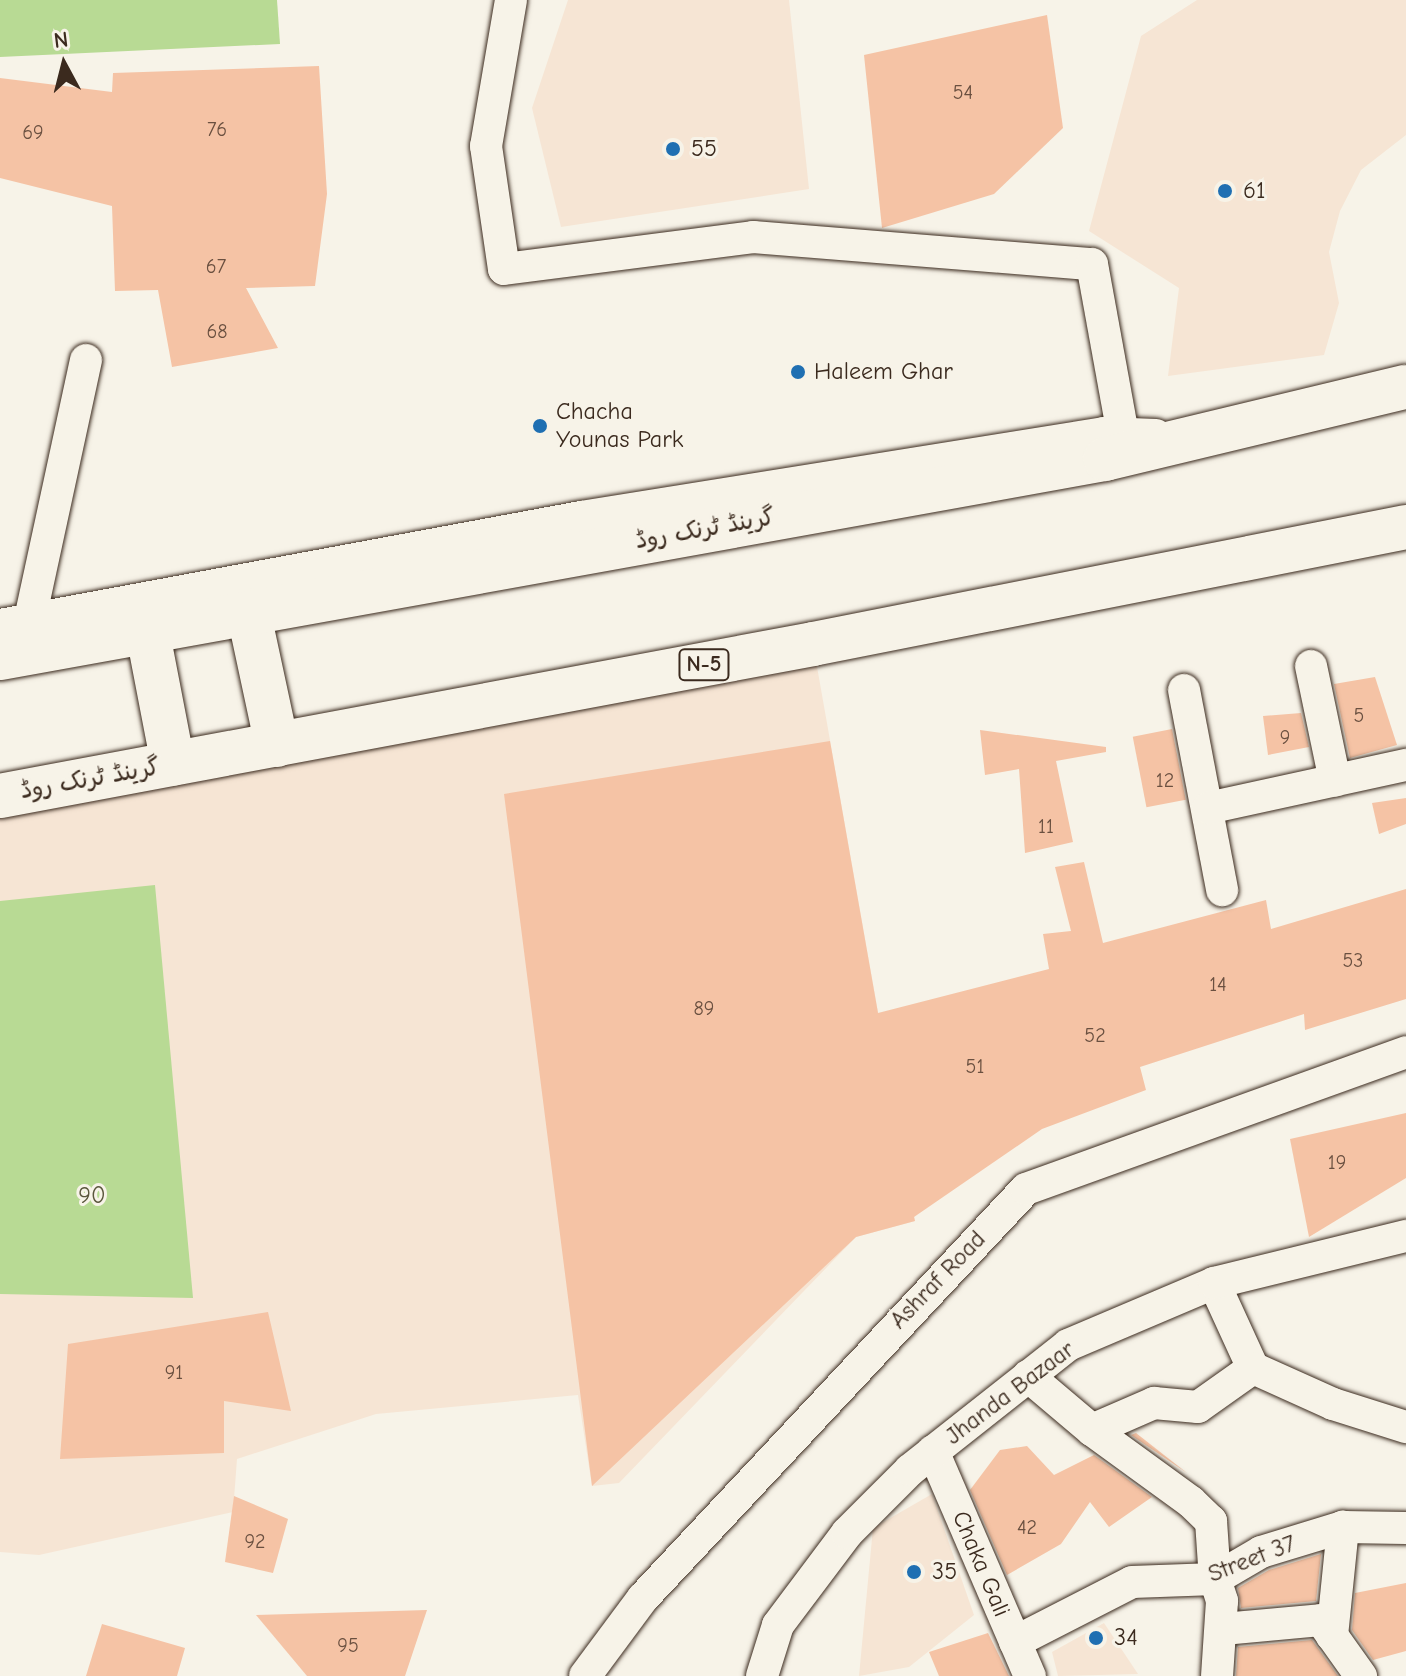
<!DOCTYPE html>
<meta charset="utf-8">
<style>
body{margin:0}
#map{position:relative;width:1406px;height:1676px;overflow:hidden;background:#f7f3e8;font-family:"Comic Neue","Playpen Sans Arabic",sans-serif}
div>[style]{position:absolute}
.built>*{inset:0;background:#f6e5d4}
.green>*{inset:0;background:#b8da94}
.building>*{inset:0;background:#f5c3a5;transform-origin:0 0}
.roads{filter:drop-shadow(0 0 2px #3b2a1e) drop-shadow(0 0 2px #3b2a1e)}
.minor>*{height:32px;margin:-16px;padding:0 16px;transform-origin:16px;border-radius:16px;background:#f7f3e8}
.highway>*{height:44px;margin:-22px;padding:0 22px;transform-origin:22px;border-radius:22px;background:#f7f3e8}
.dots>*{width:22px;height:22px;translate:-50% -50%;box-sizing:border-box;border:4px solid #f7f3e8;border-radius:50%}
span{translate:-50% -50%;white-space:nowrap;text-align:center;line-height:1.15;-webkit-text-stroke:6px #f7f3e8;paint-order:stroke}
.number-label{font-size:20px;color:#6a5040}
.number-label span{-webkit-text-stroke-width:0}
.shield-label span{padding:2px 6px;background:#f7f3e8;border:2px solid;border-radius:6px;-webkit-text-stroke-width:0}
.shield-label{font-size:22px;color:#3b2a1e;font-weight:700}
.poi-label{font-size:24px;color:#3b2a1e}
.left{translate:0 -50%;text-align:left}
.street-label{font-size:24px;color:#3b2a1e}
.park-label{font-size:24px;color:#5a563c}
.north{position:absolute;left:24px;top:24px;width:80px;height:80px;-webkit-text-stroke:6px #f7f3e8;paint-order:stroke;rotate:353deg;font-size:22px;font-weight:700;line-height:32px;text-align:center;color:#3b2a1e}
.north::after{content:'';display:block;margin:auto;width:28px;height:36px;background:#3b2a1e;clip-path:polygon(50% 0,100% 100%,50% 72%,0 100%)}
</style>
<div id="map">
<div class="built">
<div style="clip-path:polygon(568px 0,789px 0,809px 189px,561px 227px,532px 108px)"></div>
<div style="clip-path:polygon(1197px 0,1406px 0,1406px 135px,1361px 170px,1340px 211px,1329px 252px,1339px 303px,1324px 355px,1168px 376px,1179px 288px,1089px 231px,1141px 36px)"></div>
<div style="clip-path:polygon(813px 644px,915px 1221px,856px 1237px,619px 1483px,592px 1486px,578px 1395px,376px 1414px,237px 1459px,233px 1512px,39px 1555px,0 1552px,0 796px)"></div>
<div style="clip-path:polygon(932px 1494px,974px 1615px,909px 1667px,859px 1676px,873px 1528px)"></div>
<div style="clip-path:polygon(1104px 1623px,1138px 1674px,1058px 1676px,1052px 1652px)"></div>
</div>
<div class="green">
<div style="clip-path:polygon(0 0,277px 0,280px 44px,0 57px)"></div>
<div style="clip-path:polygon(155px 885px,193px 1298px,0 1294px,0 901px)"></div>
</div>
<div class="building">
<div style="clip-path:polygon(1047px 15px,1063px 128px,994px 194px,882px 228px,864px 55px)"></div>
<div style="clip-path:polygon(319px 66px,327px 194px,315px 286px,246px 288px,278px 348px,172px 367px,158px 290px,115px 291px,112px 206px,0 178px,0 78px,112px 92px,113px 73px)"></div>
<div style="clip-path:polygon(1375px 677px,1397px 745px,1350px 758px,1334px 684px)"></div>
<div style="clip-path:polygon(1301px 713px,1309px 747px,1268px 755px,1263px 716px)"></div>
<div style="left:1172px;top:729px;width:72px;height:40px;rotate:79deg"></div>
<div style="clip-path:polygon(980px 730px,1106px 747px,1106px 752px,1056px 761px,1073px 842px,1025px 853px,1019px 769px,985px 775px)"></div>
<div style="clip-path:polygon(830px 741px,878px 1013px,1049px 969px,1043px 934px,1071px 931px,1055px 867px,1084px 862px,1103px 943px,1266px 900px,1271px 929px,1406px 889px,1406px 999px,1305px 1030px,1304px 1014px,1140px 1067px,1146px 1090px,1042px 1129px,914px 1217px,915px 1221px,856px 1237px,592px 1486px,504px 794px)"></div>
<div style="clip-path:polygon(1406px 798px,1406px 824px,1379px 834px,1372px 803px)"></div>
<div style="clip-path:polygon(1406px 1113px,1406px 1178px,1309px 1237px,1290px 1139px)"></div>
<div style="clip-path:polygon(268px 1312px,291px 1411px,224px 1401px,224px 1453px,60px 1459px,68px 1344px)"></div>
<div style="clip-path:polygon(1136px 1433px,1187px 1473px,1131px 1435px)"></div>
<div style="clip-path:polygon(1027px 1446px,1054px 1475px,1094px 1455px,1152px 1497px,1109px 1527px,1090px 1502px,1061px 1544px,1007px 1575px,970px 1490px,1000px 1450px)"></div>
<div style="clip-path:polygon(234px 1496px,288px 1519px,273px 1573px,225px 1562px)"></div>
<div style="clip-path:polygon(1321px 1554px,1316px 1601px,1241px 1608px,1238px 1588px,1269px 1570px)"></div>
<div style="clip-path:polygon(1406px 1583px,1406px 1651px,1373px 1660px,1352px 1630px,1355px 1593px)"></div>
<div style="clip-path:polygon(427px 1610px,405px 1676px,307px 1676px,256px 1615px)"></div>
<div style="clip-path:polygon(102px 1624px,185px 1648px,177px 1676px,86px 1676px)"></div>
<div style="clip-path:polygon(988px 1633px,1009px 1676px,939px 1676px,929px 1652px)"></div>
<div style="clip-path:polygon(1312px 1640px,1338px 1676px,1236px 1676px,1238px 1647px)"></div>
</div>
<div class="roads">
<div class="minor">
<div style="left:511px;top:0;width:148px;rotate:99.7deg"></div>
<div style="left:486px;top:146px;width:124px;rotate:81.7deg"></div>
<div style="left:504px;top:269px;width:251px;rotate:-7.3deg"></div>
<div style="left:753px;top:237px;width:340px;rotate:4.6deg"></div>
<div style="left:1092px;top:264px;width:174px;rotate:79.7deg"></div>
<div style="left:30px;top:619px;width:265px;rotate:-77.8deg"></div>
<div style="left:0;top:625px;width:591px;rotate:-10.53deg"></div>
<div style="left:581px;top:517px;width:530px;rotate:-9.12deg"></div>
<div style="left:1104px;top:433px;width:52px;rotate:2.2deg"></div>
<div style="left:1311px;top:666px;width:117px;rotate:78.2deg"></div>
<div style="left:1184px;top:690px;width:204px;rotate:79.2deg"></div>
<div style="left:1208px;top:808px;width:203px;rotate:-12.3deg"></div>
<div style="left:1214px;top:1283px;width:94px;rotate:65.4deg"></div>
<div style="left:1253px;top:1368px;width:88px;rotate:24.2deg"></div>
<div style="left:1333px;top:1404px;width:77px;rotate:17.5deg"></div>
<div style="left:1028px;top:1376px;width:84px;rotate:40.2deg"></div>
<div style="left:1092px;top:1430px;width:68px;rotate:-23.5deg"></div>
<div style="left:1154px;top:1403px;width:44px;rotate:5.2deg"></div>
<div style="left:1198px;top:1407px;width:67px;rotate:-35.3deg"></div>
<div style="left:1092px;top:1430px;width:122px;rotate:36deg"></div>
<div style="left:1191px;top:1502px;width:28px;rotate:44deg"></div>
<div style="left:1211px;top:1521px;width:58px;rotate:86.1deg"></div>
<div style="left:1215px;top:1579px;width:23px;rotate:72deg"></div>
<div style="left:1222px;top:1601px;width:75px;rotate:93.8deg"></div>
<div style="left:933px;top:1451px;width:245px;rotate:66.7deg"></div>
<div style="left:1223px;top:1629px;width:98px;rotate:-5.2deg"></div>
<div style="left:1321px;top:1620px;width:69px;rotate:54.5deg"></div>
<div style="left:1332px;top:1636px;width:110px;rotate:-84.2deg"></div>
<div style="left:1015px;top:1642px;width:131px;rotate:-27.1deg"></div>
<div style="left:1132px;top:1582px;width:83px;rotate:-2.1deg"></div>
<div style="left:1215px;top:1579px;width:53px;rotate:-30.4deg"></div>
<div style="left:1261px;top:1552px;width:86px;rotate:-17deg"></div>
<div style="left:1343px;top:1527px;width:63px;rotate:0.9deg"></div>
<div style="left:585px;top:1676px;width:97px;rotate:-53.4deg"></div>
<div style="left:643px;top:1598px;width:560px;rotate:-46.88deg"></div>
<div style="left:1026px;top:1189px;width:404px;rotate:-19.8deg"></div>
<div style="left:762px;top:1676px;width:53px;rotate:-72.6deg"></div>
<div style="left:778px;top:1625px;width:115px;rotate:-53.1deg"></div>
<div style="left:847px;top:1533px;width:89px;rotate:-45deg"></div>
<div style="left:910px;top:1470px;width:201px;rotate:-38.3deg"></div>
<div style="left:1068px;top:1345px;width:159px;rotate:-23deg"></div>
<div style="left:1214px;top:1283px;width:198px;rotate:-13.8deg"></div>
</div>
<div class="highway">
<div style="left:248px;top:610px;width:138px;rotate:77.9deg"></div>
<div style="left:147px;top:629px;width:137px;rotate:79.1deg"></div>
<div style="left:0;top:658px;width:1123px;rotate:-10.21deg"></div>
<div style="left:1105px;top:459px;width:309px;rotate:-13.5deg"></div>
<div style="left:0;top:796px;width:827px;rotate:-10.59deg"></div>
<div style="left:813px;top:644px;width:604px;rotate:-11.16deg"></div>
</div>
</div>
<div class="dots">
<div style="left:673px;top:149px;background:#1f6fb2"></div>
<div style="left:1225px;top:191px;background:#1f6fb2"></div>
<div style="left:798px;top:372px;background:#1f6fb2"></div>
<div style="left:540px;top:426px;background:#1f6fb2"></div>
<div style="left:914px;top:1572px;background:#1f6fb2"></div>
<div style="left:1096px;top:1638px;background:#1f6fb2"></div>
</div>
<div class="number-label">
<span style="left:963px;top:92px">54</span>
<span style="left:217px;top:129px">76</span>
<span style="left:33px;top:132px">69</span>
<span style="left:216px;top:266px">67</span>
<span style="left:217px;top:331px">68</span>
<span style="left:1359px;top:715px">5</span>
<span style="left:1285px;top:737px">9</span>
<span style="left:1165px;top:780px">12</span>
<span style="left:1046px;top:826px">11</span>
<span style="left:1353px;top:960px">53</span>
<span style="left:1218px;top:984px">14</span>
<span style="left:704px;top:1008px">89</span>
<span style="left:1095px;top:1035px">52</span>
<span style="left:975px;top:1066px">51</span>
<span style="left:1337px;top:1162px">19</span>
<span style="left:174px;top:1372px">91</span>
<span style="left:1027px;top:1527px">42</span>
<span style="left:255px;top:1541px">92</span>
<span style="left:348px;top:1645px">95</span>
</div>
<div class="shield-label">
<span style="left:704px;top:665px">N-5</span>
</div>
<div class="poi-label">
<span class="left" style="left:691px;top:149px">55</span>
<span class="left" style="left:1243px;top:191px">61</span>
<span class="left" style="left:814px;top:372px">Haleem Ghar</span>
<span class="left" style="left:556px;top:426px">Chacha<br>Younas Park</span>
<span class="left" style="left:932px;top:1572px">35</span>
<span class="left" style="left:1114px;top:1638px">34</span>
</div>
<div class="street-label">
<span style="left:705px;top:529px;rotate:-10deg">گرینڈ ٹرنک روڈ</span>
<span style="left:90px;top:779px;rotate:-10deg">گرینڈ ٹرنک روڈ</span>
<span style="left:938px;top:1280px;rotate:-46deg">Ashraf Road</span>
<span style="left:1010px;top:1393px;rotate:-37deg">Jhanda Bazaar</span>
<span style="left:1252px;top:1559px;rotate:-21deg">Street 37</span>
<span style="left:981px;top:1564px;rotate:67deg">Chaka Gali</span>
</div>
<div class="park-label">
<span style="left:92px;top:1196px">90</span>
</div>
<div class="north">N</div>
</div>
